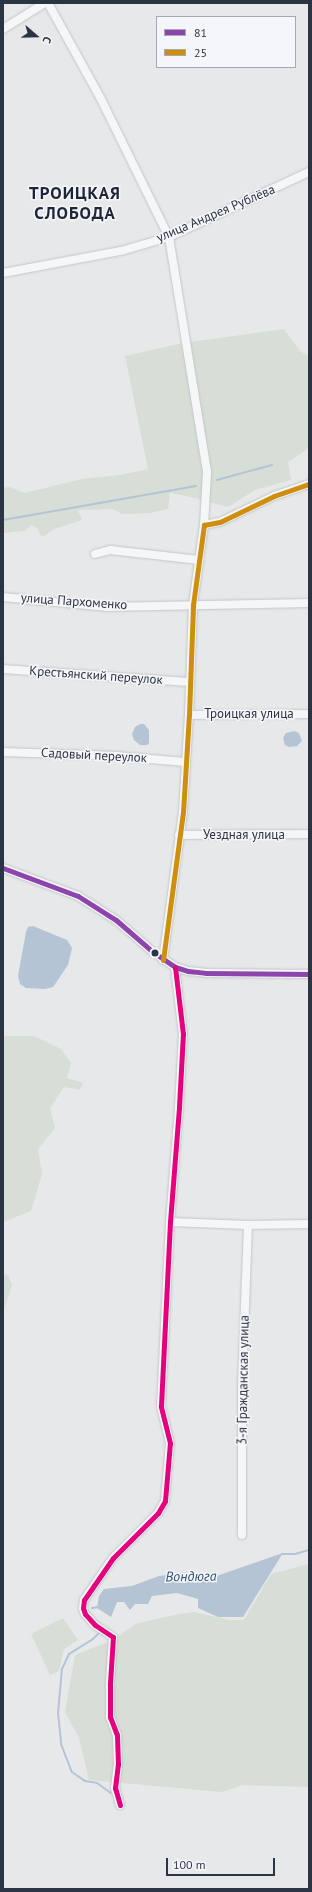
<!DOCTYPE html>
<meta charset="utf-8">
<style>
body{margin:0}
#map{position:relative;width:312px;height:1892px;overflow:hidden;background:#e6e8ea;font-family:"PT Sans",sans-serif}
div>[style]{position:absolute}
.green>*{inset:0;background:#d6ded6}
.water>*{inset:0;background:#b4c4d5}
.stream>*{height:2px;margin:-1px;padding:0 1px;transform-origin:1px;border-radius:1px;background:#b4c4d5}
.roads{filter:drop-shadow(0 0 1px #c4c6c8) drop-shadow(0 0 1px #c4c6c8)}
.minor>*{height:8px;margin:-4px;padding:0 4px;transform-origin:4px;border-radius:4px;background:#f5f6f7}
.bus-1>*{height:5px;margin:-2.5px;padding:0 2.5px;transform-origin:2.5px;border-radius:2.5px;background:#8e44ad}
.bus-2>*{height:5px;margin:-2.5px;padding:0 2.5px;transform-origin:2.5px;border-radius:2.5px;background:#ce8f0e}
.bus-3>*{height:5px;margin:-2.5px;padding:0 2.5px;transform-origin:2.5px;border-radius:2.5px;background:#e5007d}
.dots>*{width:11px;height:11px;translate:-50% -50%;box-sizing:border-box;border:2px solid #f4f6f9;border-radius:50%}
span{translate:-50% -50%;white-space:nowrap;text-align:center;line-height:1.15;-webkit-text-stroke:3px #f4f6f9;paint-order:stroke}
.street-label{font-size:13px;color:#2b3445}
.water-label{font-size:14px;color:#34527a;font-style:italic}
.district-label{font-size:17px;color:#1d2536;font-weight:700;letter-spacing:1px}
.frame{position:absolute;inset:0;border:4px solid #2b3445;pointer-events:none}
.legend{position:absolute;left:156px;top:16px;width:140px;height:52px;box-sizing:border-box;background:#f4f6f9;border:1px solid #a4a8b1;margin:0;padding:5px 7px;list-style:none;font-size:12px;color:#2b3445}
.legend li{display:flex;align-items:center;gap:8px;height:20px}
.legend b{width:20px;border:1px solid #a4a8b1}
.north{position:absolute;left:16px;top:16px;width:40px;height:40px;-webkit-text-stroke:3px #f4f6f9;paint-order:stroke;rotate:110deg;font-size:11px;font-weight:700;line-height:16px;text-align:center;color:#2b3445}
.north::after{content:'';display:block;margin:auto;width:14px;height:18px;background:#2b3445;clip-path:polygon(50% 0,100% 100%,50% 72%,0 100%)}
.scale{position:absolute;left:166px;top:1858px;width:109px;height:18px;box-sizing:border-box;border:2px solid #2b3445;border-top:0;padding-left:5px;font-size:12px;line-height:14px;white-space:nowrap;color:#2b3445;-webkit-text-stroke:3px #f4f6f9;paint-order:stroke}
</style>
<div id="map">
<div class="green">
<div style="clip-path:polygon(284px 329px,300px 351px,309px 357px,309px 448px,288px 462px,291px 480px,255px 490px,228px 507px,195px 498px,170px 493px,168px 509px,150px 513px,122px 514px,113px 509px,78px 510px,82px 520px,54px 529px,42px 537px,37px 528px,32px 525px,24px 531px,3px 533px,3px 488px,9px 487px,25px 493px,82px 479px,121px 475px,148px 469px,125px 356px,183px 343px)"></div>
<div style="clip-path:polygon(3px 1036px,34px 1036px,61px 1049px,71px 1063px,67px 1078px,83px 1083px,80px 1090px,64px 1087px,50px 1108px,55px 1128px,38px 1149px,42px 1174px,31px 1211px,3px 1222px)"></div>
<div style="clip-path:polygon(3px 1274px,8px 1275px,12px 1285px,3px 1312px)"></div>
<div style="clip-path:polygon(309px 1564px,309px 1787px,243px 1785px,222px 1792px,89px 1780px,79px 1738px,65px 1712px,75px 1655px,115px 1639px,135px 1624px,179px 1614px,194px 1612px,230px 1620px,244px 1620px,271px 1574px)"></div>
<div style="clip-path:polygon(63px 1618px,78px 1640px,64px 1649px,59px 1671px,50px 1675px,31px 1634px)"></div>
</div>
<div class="water">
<div style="clip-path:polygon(140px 724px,144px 724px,149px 730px,149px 743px,147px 745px,140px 745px,134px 740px,132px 734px,135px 727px)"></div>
<div style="clip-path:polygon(294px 731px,299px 733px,302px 741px,297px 746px,289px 747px,285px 745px,283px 738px,286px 733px)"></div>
<div style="clip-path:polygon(33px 926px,67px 940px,72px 948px,68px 965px,53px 987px,45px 989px,26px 988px,20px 984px,18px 976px,26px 932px,28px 927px)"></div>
<div style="clip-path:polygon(283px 1553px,243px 1617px,218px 1617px,198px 1608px,198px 1599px,177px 1593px,152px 1596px,148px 1604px,135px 1604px,130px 1610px,124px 1602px,117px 1602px,111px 1617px,97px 1608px,99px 1596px,104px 1589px,132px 1586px,159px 1576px,187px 1572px,203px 1575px,208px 1579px)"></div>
</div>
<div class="stream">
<div style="left:217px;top:480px;width:57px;rotate:-15.3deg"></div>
<div style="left:3px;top:520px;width:196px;rotate:-10deg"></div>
<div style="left:282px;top:1554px;width:13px"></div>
<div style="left:295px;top:1554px;width:15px;rotate:-16deg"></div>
<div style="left:92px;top:1608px;width:7px;rotate:-8deg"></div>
<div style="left:99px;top:1633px;width:8px;rotate:135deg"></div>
<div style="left:93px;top:1639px;width:28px;rotate:148deg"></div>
<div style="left:69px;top:1654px;width:17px;rotate:115deg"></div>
<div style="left:62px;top:1669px;width:44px;rotate:95.2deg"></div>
<div style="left:58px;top:1713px;width:31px;rotate:84deg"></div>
<div style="left:61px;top:1744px;width:30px;rotate:69deg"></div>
<div style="left:72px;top:1772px;width:16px;rotate:35deg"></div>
<div style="left:85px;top:1781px;width:12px;rotate:9deg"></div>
<div style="left:97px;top:1783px;width:17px;rotate:36deg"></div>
</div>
<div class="roads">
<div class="minor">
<div style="left:48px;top:3px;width:110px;rotate:61.1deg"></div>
<div style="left:101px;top:99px;width:154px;rotate:63.8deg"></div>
<div style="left:169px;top:237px;width:238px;rotate:80.8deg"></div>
<div style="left:207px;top:472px;width:53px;rotate:93.2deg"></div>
<div style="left:3px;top:29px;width:49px;rotate:-31.8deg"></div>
<div style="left:3px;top:273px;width:120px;rotate:-10.6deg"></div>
<div style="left:121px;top:251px;width:50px;rotate:-16.3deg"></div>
<div style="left:169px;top:237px;width:154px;rotate:-24.9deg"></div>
<div style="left:95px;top:554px;width:16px;rotate:-15deg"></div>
<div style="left:110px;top:550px;width:90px;rotate:6.4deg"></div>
<div style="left:3px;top:597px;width:103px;rotate:5.5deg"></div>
<div style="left:106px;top:607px;width:203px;rotate:-1.1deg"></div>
<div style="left:3px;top:669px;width:186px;rotate:4deg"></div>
<div style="left:189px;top:715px;width:120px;rotate:-0.5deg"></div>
<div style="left:3px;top:752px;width:114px;rotate:2deg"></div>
<div style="left:117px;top:756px;width:68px;rotate:5deg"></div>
<div style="left:179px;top:835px;width:130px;rotate:-0.4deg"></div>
<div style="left:3px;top:868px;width:80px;rotate:20.5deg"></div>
<div style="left:78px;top:896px;width:45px;rotate:32.3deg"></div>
<div style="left:116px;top:920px;width:49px;rotate:40.9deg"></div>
<div style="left:153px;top:952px;width:27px;rotate:34deg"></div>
<div style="left:175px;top:967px;width:14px;rotate:17deg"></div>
<div style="left:188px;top:971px;width:18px;rotate:6deg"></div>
<div style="left:206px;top:973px;width:103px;rotate:0.6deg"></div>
<div style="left:163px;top:960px;width:149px;rotate:-82.3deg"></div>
<div style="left:183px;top:812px;width:97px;rotate:-86.5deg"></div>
<div style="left:189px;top:715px;width:110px;rotate:-87.9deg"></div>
<div style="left:193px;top:605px;width:81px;rotate:-82.2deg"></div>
<div style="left:204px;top:525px;width:16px;rotate:-11deg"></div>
<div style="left:220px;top:522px;width:60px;rotate:-25.7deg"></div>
<div style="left:274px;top:496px;width:37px;rotate:-19deg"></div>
<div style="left:170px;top:1222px;width:78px;rotate:2.2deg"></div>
<div style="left:248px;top:1225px;width:61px;rotate:-0.9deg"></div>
<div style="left:242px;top:1535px;width:147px;rotate:-90deg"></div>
<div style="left:242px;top:1388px;width:163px;rotate:-87.9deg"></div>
<div style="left:120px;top:1805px;width:18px;rotate:-106deg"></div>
<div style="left:115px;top:1788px;width:24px;rotate:-83deg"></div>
<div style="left:118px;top:1764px;width:29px;rotate:-92deg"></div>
<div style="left:117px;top:1735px;width:19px;rotate:-111deg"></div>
<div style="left:110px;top:1717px;width:34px;rotate:-90deg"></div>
<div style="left:110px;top:1683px;width:46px;rotate:-86.3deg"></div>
<div style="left:113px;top:1637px;width:22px;rotate:-146deg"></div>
<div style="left:95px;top:1625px;width:15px;rotate:-132deg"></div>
<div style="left:85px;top:1614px;width:6px;rotate:-108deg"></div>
<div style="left:83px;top:1608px;width:8px;rotate:-83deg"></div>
<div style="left:84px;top:1600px;width:51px;rotate:-55.4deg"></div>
<div style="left:113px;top:1558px;width:64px;rotate:-45deg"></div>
<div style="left:158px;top:1513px;width:14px;rotate:-60deg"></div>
<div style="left:165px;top:1501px;width:58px;rotate:-85.1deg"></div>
<div style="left:170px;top:1443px;width:38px;rotate:-104deg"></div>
<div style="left:161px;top:1406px;width:184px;rotate:-87.2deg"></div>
<div style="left:170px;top:1222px;width:115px;rotate:-85.5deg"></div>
<div style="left:179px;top:1107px;width:73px;rotate:-86.9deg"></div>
<div style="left:183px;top:1034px;width:67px;rotate:-96.8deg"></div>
</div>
</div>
<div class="bus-1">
<div style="left:3px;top:868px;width:80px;rotate:20.5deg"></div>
<div style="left:78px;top:896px;width:45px;rotate:32.3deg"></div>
<div style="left:116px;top:920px;width:49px;rotate:40.9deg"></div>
<div style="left:153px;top:952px;width:27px;rotate:34deg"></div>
<div style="left:175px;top:967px;width:14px;rotate:17deg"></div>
<div style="left:188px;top:971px;width:18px;rotate:6deg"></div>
<div style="left:206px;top:973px;width:103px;rotate:0.6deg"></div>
</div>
<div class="bus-2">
<div style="left:163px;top:960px;width:149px;rotate:-82.3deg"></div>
<div style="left:183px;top:812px;width:97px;rotate:-86.5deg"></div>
<div style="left:189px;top:715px;width:110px;rotate:-87.9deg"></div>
<div style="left:193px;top:605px;width:81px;rotate:-82.2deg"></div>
<div style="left:204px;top:525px;width:16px;rotate:-11deg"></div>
<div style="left:220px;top:522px;width:60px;rotate:-25.7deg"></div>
<div style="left:274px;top:496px;width:37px;rotate:-19deg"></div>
</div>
<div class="bus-3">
<div style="left:120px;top:1805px;width:18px;rotate:-106deg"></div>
<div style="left:115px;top:1788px;width:24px;rotate:-83deg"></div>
<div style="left:118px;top:1764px;width:29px;rotate:-92deg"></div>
<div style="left:117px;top:1735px;width:19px;rotate:-111deg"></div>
<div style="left:110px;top:1717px;width:34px;rotate:-90deg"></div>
<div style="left:110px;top:1683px;width:46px;rotate:-86.3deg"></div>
<div style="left:113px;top:1637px;width:22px;rotate:-146deg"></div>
<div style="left:95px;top:1625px;width:15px;rotate:-132deg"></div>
<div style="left:85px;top:1614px;width:6px;rotate:-108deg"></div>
<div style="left:83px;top:1608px;width:8px;rotate:-83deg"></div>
<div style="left:84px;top:1600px;width:51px;rotate:-55.4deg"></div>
<div style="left:113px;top:1558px;width:64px;rotate:-45deg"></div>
<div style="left:158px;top:1513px;width:14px;rotate:-60deg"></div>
<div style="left:165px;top:1501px;width:58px;rotate:-85.1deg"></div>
<div style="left:170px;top:1443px;width:38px;rotate:-104deg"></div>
<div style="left:161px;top:1406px;width:184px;rotate:-87.2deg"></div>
<div style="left:170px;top:1222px;width:115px;rotate:-85.5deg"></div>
<div style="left:179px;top:1107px;width:73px;rotate:-86.9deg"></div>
<div style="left:183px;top:1034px;width:67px;rotate:-96.8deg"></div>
</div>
<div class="dots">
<div style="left:155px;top:953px;background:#2b3445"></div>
</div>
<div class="street-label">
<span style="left:216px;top:214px;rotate:-23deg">улица Андрея Рублёва</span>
<span style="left:74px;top:602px;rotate:4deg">улица Пархоменко</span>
<span style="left:96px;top:676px;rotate:4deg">Крестьянский переулок</span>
<span style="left:249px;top:714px">Троицкая улица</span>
<span style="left:94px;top:756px;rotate:3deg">Садовый переулок</span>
<span style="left:244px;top:835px">Уездная улица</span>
<span style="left:244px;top:1380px;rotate:-89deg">3-я Гражданская улица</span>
</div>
<div class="water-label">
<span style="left:191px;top:1576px;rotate:-1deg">Вондюга</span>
</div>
<div class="district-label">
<span style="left:75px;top:204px">ТРОИЦКАЯ<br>СЛОБОДА</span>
</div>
<div class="frame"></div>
<ul class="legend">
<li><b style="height:5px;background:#8e44ad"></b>81</li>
<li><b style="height:5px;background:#ce8f0e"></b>25</li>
</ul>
<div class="north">С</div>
<div class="scale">100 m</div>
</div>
